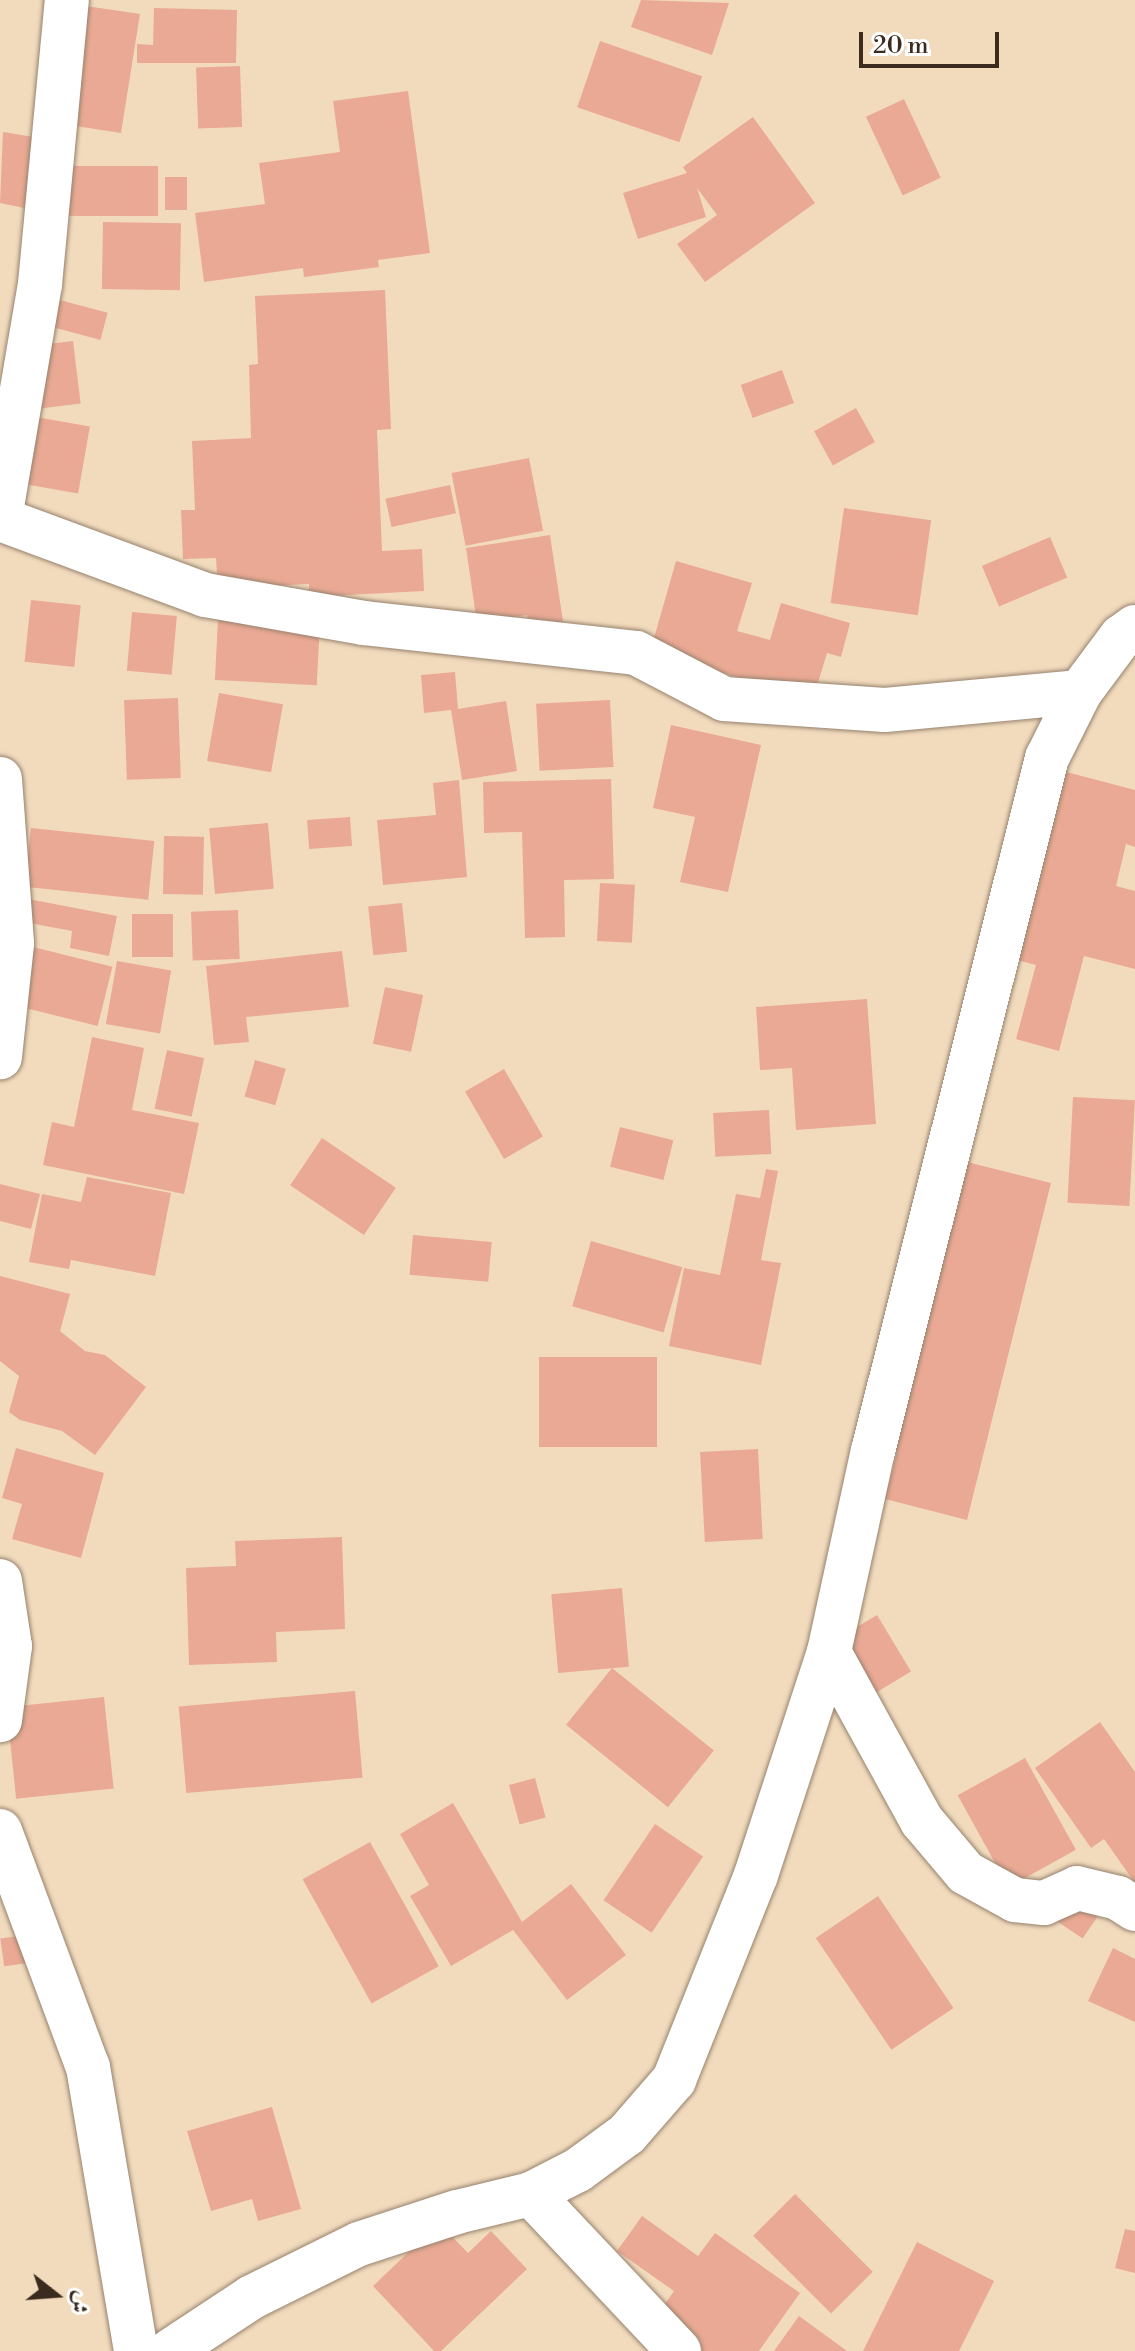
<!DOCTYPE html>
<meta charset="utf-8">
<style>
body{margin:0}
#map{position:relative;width:1135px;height:2351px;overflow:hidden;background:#f2dbbd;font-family:"Libre Bodoni",Amiri,serif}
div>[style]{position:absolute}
.building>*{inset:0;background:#eaa994;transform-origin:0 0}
.roads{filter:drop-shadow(0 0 2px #96826e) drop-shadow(0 0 2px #96826e)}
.minor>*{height:44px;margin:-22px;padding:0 22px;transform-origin:22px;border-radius:22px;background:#fff}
span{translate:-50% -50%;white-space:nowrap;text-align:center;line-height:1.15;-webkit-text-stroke:6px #fff;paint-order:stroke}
.north{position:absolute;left:16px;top:2255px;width:80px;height:80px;-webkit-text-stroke:6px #fff;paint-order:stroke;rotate:107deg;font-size:22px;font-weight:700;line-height:32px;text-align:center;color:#3b2a1e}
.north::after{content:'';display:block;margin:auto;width:28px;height:36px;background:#3b2a1e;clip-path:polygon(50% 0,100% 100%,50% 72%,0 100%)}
.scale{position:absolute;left:859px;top:32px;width:140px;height:36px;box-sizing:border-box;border:4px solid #3b2a1e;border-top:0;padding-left:10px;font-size:24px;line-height:28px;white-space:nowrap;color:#3b2a1e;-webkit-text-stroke:6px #fff;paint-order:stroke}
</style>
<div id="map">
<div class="building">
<div style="clip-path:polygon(641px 0,729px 3px,712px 55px,631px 27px)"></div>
<div style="clip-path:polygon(86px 6px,140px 14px,121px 133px,56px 123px)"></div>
<div style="clip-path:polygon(154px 8px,237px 10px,236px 63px,137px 63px,137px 44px,153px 45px)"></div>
<div style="left:600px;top:41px;width:108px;height:70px;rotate:19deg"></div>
<div style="left:240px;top:66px;width:61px;height:44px;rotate:88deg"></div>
<div style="clip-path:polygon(408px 91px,430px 253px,378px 260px,379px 267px,304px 277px,303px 268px,204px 282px,195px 213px,265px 204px,259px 163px,340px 152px,333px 101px)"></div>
<div style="left:904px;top:99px;width:87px;height:42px;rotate:65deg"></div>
<div style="clip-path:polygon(753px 117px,815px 203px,705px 282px,677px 244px,717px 215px,697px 188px,706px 217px,638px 239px,623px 193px,687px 173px,683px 167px)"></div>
<div style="clip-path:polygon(3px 132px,46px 139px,29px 209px,0 203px)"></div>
<div style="left:68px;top:166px;width:90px;height:50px"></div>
<div style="left:187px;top:177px;width:33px;height:22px;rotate:90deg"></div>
<div style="left:103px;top:222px;width:78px;height:67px;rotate:1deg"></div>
<div style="clip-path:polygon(385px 290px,391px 429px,377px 430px,382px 551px,422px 549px,424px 591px,309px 597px,309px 584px,218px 588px,216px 558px,183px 559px,181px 510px,195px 510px,192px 441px,251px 438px,249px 365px,258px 364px,255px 296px)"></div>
<div style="left:41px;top:295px;width:69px;height:28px;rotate:15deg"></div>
<div style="left:73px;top:341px;width:63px;height:43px;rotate:83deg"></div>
<div style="left:782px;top:370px;width:35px;height:44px;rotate:70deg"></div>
<div style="left:856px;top:408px;width:39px;height:48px;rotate:61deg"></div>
<div style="left:19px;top:414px;width:72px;height:68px;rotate:10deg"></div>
<div style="left:529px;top:458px;width:74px;height:79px;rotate:79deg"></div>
<div style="left:450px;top:485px;width:29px;height:66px;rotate:78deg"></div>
<div style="left:844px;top:508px;width:88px;height:96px;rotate:8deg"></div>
<div style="clip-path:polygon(550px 535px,564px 628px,530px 632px,527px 615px,477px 623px,466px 548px)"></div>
<div style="left:1050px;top:537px;width:44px;height:74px;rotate:67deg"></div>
<div style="clip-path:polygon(676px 561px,752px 583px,737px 631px,770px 640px,781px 603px,850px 623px,841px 657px,827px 653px,813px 699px,650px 652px)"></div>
<div style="left:31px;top:600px;width:50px;height:62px;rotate:6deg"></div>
<div style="left:132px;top:612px;width:45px;height:59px;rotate:5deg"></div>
<div style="left:218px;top:620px;width:102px;height:60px;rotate:3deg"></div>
<div style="clip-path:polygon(455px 672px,458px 709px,506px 701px,517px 771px,462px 780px,451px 710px,424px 713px,421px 675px)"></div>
<div style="left:219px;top:693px;width:65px;height:69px;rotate:10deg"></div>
<div style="left:178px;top:698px;width:80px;height:54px;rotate:88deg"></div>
<div style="left:610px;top:700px;width:67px;height:74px;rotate:87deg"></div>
<div style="clip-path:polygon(671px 725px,761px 745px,728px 892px,680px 882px,695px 817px,653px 808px)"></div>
<div style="clip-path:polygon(1055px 769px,1135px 790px,1135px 847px,1126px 844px,1116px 886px,1135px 891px,1135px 969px,1084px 956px,1059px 1051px,1016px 1039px,1036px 965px,1006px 957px)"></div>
<div style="clip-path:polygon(611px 779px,614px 879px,564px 880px,565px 937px,525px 938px,522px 832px,484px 833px,483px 782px)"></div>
<div style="clip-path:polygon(459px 780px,467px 877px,383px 885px,377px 820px,436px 815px,433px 783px)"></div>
<div style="left:350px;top:817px;width:29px;height:43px;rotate:86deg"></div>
<div style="left:268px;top:823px;width:66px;height:59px;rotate:85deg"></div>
<div style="left:31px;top:828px;width:124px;height:59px;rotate:6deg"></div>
<div style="left:164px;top:836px;width:40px;height:58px;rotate:1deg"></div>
<div style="left:600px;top:883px;width:35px;height:58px;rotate:3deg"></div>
<div style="clip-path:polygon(28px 899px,117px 916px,109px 956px,70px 948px,72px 931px,24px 922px)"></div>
<div style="left:402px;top:903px;width:49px;height:34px;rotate:84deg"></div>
<div style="left:238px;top:910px;width:49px;height:47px;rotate:88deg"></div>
<div style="left:132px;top:914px;width:41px;height:43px"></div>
<div style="left:29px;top:946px;width:86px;height:61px;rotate:14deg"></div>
<div style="clip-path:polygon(342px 951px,349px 1007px,246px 1017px,249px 1042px,214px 1045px,206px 966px)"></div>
<div style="left:117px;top:961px;width:55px;height:64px;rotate:10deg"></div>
<div style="left:385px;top:987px;width:39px;height:58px;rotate:12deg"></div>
<div style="clip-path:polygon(867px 999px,876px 1124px,796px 1130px,792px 1068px,760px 1070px,756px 1007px)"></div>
<div style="clip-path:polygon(92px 1037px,144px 1048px,132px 1110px,199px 1123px,184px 1194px,43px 1165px,52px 1122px,74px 1127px)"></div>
<div style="left:167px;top:1050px;width:38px;height:60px;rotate:12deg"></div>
<div style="left:255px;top:1060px;width:32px;height:38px;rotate:16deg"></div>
<div style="left:504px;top:1069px;width:78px;height:45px;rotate:60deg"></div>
<div style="left:1073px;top:1097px;width:62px;height:106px;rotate:3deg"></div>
<div style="left:769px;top:1110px;width:44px;height:56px;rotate:87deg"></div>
<div style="left:620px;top:1127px;width:55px;height:41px;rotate:14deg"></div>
<div style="left:322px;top:1138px;width:89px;height:57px;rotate:34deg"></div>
<div style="clip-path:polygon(955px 1159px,1051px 1183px,967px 1520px,885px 1499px,897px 1452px,882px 1448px)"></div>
<div style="clip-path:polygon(766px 1169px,778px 1171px,761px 1260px,781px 1263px,761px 1365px,669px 1346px,684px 1268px,720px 1275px,736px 1194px,760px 1198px)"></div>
<div style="clip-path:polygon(87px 1177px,171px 1193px,155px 1276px,71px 1260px,69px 1269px,29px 1262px,42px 1194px,81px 1202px)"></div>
<div style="clip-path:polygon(0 1184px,40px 1194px,31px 1229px,0 1221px)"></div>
<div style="left:413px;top:1235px;width:79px;height:40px;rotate:5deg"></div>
<div style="left:591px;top:1241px;width:95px;height:68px;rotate:16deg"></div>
<div style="clip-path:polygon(0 1276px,70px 1294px,60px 1331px,85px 1351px,105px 1355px,146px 1387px,95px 1455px,62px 1431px,20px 1420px,9px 1412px,19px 1376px,0 1361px)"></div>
<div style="left:657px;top:1357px;width:90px;height:118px;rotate:90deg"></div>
<div style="clip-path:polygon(16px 1448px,104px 1473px,81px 1558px,12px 1539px,22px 1504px,2px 1498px)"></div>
<div style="left:758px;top:1449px;width:90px;height:58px;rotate:87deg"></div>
<div style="clip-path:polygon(342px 1537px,345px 1629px,276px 1632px,277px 1662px,189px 1665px,186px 1568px,236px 1566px,235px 1541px)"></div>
<div style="left:622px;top:1588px;width:79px;height:71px;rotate:85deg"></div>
<div style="left:877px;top:1615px;width:66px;height:43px;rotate:59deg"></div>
<div style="left:612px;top:1668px;width:131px;height:73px;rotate:39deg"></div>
<div style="left:355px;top:1691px;width:87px;height:177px;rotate:85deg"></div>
<div style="left:104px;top:1697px;width:92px;height:98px;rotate:84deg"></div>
<div style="clip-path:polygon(1100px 1722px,1135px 1772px,1135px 1883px,1104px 1839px,1091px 1848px,1035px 1768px)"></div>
<div style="left:1025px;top:1758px;width:105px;height:77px;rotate:61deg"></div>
<div style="left:535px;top:1778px;width:41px;height:27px;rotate:75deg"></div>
<div style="clip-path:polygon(453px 1803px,522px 1922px,571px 1884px,626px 1955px,567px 2000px,513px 1930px,451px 1966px,410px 1896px,429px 1885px,400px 1834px)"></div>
<div style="left:655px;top:1824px;width:58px;height:92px;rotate:34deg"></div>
<div style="left:370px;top:1842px;width:142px;height:77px;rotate:61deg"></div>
<div style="left:878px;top:1896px;width:135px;height:75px;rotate:56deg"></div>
<div style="left:1069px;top:1898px;width:34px;height:26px;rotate:34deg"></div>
<div style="left:33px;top:1934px;width:28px;height:33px;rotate:82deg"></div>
<div style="clip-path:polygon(1113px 1948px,1135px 1959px,1135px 2022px,1088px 2001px)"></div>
<div style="clip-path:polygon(272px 2107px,301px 2209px,258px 2221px,252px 2199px,211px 2211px,187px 2131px)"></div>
<div style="left:795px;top:2194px;width:110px;height:59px;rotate:45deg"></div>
<div style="clip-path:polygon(642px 2216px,698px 2256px,715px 2233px,800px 2293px,759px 2351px,695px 2351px,653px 2321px,674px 2291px,617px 2251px)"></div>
<div style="clip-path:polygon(439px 2223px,468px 2253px,491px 2231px,527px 2269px,441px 2351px,434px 2351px,373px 2286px)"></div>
<div style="clip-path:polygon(1125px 2229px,1135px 2231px,1135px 2273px,1115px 2268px)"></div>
<div style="clip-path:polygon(917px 2242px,994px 2281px,959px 2351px,863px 2351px)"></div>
<div style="clip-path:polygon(799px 2316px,847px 2351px,774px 2351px)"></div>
</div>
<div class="roads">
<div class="minor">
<div style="left:0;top:518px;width:237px;rotate:-80.3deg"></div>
<div style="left:40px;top:284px;width:285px;rotate:-84.6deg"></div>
<div style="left:0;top:519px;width:219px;rotate:20.3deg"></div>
<div style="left:205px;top:595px;width:161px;rotate:10deg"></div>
<div style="left:364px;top:623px;width:274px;rotate:6.3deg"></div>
<div style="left:636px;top:653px;width:99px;rotate:27.6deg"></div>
<div style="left:724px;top:699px;width:161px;rotate:3.9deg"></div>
<div style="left:885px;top:710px;width:196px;rotate:-5.3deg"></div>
<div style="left:0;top:779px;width:165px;rotate:85.8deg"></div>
<div style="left:12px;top:944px;width:114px;rotate:96.1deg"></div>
<div style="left:0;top:1581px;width:66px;rotate:81.3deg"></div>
<div style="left:10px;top:1646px;width:75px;rotate:97.7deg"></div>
<div style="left:829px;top:1652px;width:193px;rotate:61.2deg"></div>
<div style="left:922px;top:1821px;width:68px;rotate:49.8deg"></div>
<div style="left:966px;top:1873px;width:56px;rotate:28.9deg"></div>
<div style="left:1015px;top:1900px;width:29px;rotate:6deg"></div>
<div style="left:1044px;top:1903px;width:36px;rotate:-24deg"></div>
<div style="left:1077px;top:1888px;width:42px;rotate:13.7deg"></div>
<div style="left:1118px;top:1898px;width:20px;rotate:33deg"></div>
<div style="left:0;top:1831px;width:252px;rotate:69.6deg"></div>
<div style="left:88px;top:2067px;width:288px;rotate:80.4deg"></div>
<div style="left:531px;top:2194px;width:216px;rotate:46.7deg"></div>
<div style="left:170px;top:2351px;width:98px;rotate:-33.4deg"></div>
<div style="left:252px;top:2297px;width:119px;rotate:-26.4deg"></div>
<div style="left:359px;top:2244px;width:103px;rotate:-18.1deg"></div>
<div style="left:457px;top:2212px;width:76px;rotate:-13.7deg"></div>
<div style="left:531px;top:2194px;width:53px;rotate:-27.1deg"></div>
<div style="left:578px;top:2170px;width:61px;rotate:-36.3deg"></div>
<div style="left:627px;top:2134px;width:72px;rotate:-49deg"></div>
<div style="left:674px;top:2080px;width:221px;rotate:-68.2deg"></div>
<div style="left:756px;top:1875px;width:235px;rotate:-71.9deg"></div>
<div style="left:829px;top:1652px;width:206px;rotate:-77.7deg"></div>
<div style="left:873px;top:1451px;width:715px;rotate:-75.91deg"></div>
<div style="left:1047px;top:758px;width:74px;rotate:-63.4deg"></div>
<div style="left:1080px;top:692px;width:69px;rotate:-53.3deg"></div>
<div style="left:1121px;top:637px;width:17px;rotate:-36deg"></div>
</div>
</div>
<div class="north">ش</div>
<div class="scale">20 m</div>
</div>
